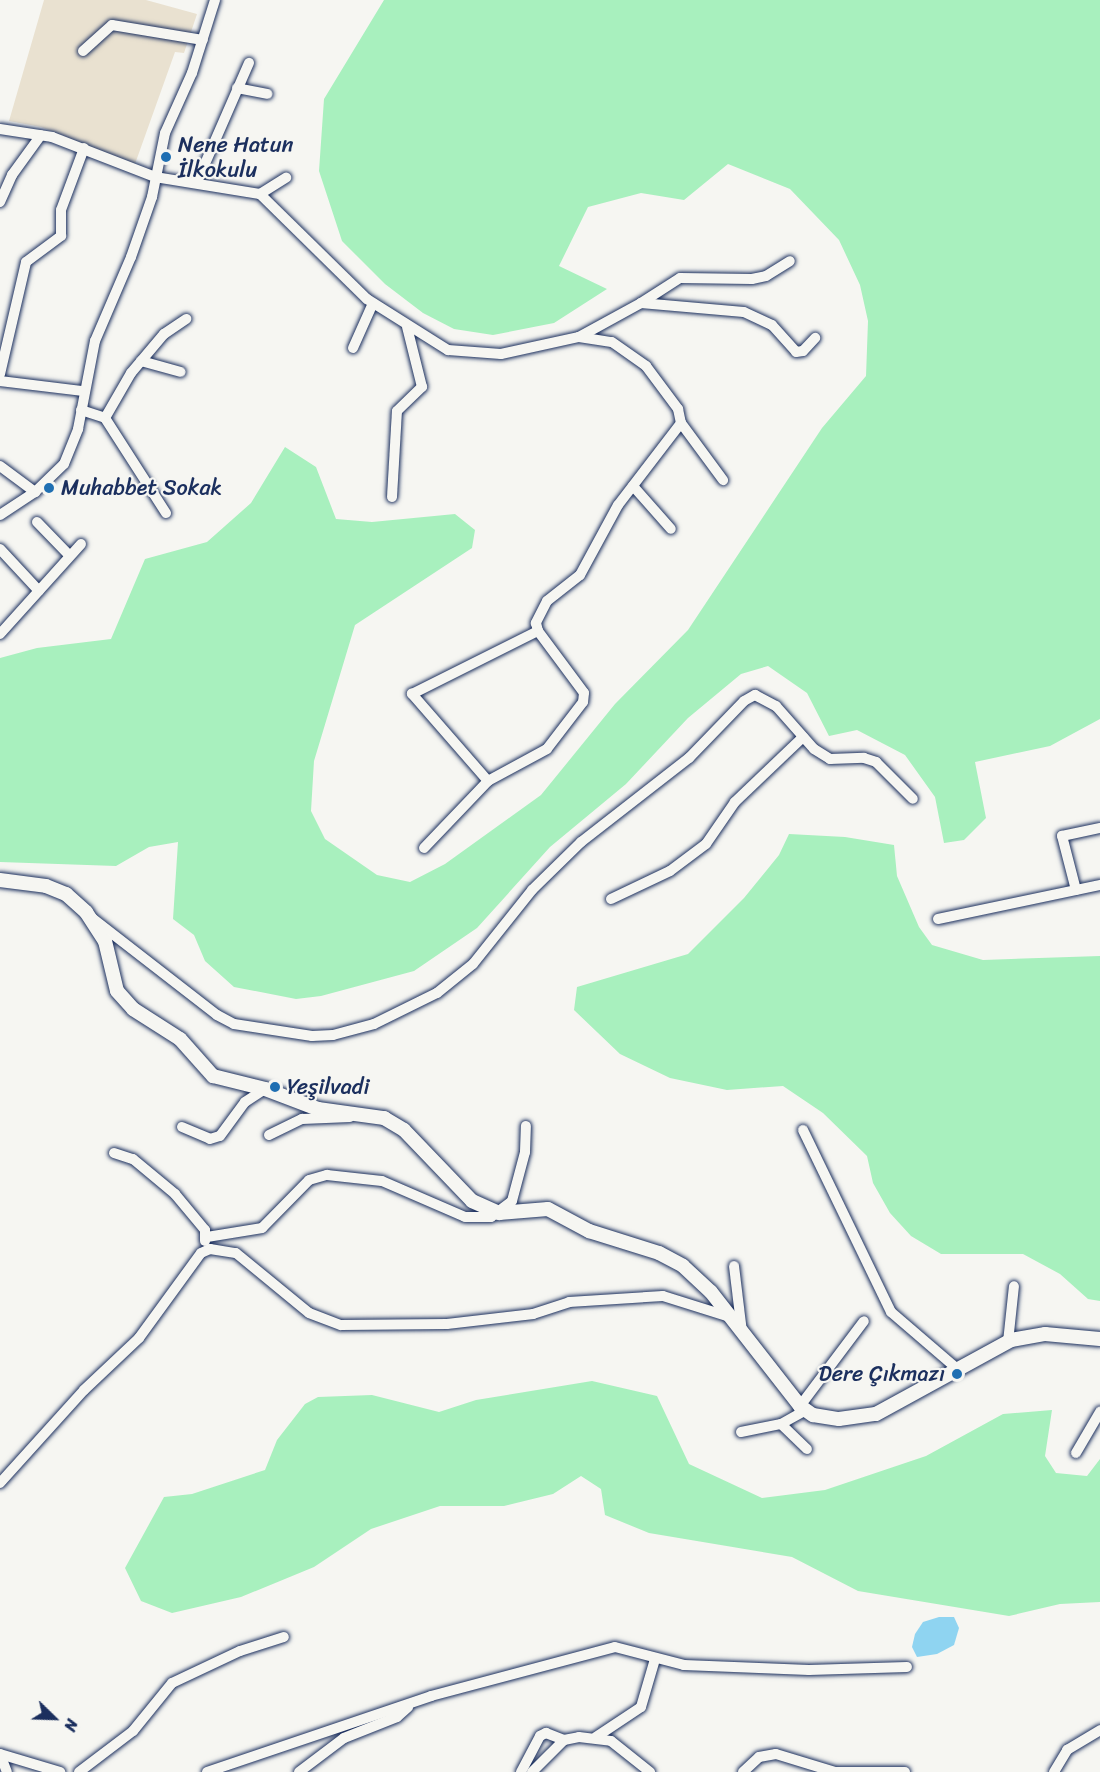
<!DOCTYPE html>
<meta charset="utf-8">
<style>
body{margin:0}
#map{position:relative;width:1100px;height:1772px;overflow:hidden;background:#f6f6f2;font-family:Sriracha,sans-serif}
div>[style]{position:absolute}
.built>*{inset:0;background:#e9e1d0}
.green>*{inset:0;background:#a8f0be}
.water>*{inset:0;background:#8fd4f1}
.roads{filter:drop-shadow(0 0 2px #1b2f5e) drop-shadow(0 0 2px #1b2f5e)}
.minor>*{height:10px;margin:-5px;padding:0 5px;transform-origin:5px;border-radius:5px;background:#f6f6f2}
.tertiary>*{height:14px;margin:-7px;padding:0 7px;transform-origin:7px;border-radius:7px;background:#f6f6f2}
.dots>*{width:16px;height:16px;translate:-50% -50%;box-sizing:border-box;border:3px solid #f6f6f2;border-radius:50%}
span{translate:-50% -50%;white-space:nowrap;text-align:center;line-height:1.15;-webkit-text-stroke:4.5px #f6f6f2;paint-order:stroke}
.poi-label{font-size:22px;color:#1b2f5e}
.left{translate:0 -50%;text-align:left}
.right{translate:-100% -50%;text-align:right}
.north{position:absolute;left:24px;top:1688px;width:60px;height:60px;-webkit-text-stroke:4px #f6f6f2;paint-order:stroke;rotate:113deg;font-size:16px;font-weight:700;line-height:24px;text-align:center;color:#1b2f5e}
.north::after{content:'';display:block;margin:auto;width:21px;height:27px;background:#1b2f5e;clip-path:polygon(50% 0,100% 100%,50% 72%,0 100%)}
</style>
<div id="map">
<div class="built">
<div style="clip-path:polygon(44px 0,146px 0,197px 14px,184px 53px,175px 52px,135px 164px,41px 127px,9px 121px)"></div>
</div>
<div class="green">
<div style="clip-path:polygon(384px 0,1100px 0,1100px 719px,1050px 746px,975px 762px,986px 818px,964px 840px,944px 843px,935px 797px,905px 755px,857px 730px,829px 736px,807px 693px,768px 666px,741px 674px,688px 718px,626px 784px,550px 847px,477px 928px,414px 971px,321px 996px,296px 999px,234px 987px,205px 961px,194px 935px,173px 919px,178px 842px,149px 847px,116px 866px,0 862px,0 658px,37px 648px,111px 639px,145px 559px,207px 542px,251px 503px,285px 447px,316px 467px,336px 519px,372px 522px,455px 514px,475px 530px,472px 548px,355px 625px,314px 761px,311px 811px,325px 839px,377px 875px,410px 882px,445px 864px,541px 795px,615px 704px,688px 630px,822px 428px,866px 376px,868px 321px,860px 285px,839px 240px,790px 189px,728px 164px,684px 200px,641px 193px,588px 207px,559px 266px,607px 289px,554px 323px,493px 335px,454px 329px,423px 313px,385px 284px,342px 241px,319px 171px,324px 99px)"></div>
<div style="clip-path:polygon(789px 834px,845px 837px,894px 845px,897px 876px,919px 927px,932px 945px,983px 960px,1100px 956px,1100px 1301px,1088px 1299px,1060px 1274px,1023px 1254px,941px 1254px,911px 1236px,890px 1213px,873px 1183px,867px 1156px,823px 1113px,783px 1086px,727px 1090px,670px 1078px,620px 1054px,574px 1010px,577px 987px,688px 954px,744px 898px,779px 855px)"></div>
<div style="clip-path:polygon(592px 1381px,657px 1396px,689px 1464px,762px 1498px,825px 1490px,926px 1456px,1003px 1414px,1052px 1410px,1045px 1456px,1056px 1473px,1087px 1476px,1100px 1459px,1100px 1602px,1060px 1604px,1009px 1616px,858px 1591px,792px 1557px,649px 1533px,605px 1515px,601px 1489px,581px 1476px,553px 1494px,504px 1506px,440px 1506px,371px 1529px,314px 1567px,241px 1597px,172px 1613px,141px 1601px,125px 1568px,164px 1497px,192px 1494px,265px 1470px,277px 1440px,305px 1404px,318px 1397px,372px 1395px,439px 1412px,476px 1400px)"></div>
</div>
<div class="water">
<div style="clip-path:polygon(939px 1617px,954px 1617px,959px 1628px,954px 1645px,937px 1654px,917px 1657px,912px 1647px,915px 1634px,923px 1622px)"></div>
</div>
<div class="roads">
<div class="minor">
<div style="left:83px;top:51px;width:39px;rotate:-42deg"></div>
<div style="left:112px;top:25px;width:92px;rotate:9.4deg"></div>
<div style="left:237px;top:88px;width:31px;rotate:11deg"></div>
<div style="left:0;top:129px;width:53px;rotate:8.7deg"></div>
<div style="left:52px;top:137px;width:110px;rotate:21.2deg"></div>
<div style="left:155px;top:177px;width:106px;rotate:9.2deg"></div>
<div style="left:260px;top:194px;width:150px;rotate:44.5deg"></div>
<div style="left:367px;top:299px;width:96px;rotate:32.2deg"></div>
<div style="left:448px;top:350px;width:53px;rotate:4.3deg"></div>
<div style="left:501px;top:354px;width:80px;rotate:-12.3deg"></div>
<div style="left:579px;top:337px;width:33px;rotate:9deg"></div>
<div style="left:612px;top:342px;width:42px;rotate:35.2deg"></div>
<div style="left:646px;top:366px;width:54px;rotate:53.3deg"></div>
<div style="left:678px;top:409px;width:14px;rotate:78deg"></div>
<div style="left:681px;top:423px;width:103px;rotate:127.5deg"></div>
<div style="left:618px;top:505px;width:80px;rotate:118.5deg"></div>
<div style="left:580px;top:575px;width:42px;rotate:141.8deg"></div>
<div style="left:547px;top:601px;width:25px;rotate:117deg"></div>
<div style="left:536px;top:623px;width:8px;rotate:76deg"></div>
<div style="left:538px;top:631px;width:77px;rotate:53.4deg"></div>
<div style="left:584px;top:693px;width:9px;rotate:96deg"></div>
<div style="left:583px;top:702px;width:59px;rotate:127.5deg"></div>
<div style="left:547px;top:749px;width:67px;rotate:151.5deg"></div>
<div style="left:488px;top:781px;width:116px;rotate:-131.1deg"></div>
<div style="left:412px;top:694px;width:141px;rotate:-26.6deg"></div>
<div style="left:197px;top:182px;width:130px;rotate:-66.4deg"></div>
<div style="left:260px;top:194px;width:31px;rotate:-32deg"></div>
<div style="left:0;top:202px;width:30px;rotate:-66deg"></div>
<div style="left:12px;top:175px;width:49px;rotate:-54.1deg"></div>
<div style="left:641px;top:303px;width:46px;rotate:-32.7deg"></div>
<div style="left:680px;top:278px;width:72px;rotate:0.8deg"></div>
<div style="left:752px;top:279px;width:14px;rotate:-12deg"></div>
<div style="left:766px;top:276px;width:28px;rotate:-32deg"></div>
<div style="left:579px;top:337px;width:71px;rotate:-28.7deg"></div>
<div style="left:641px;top:303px;width:103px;rotate:5deg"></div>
<div style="left:744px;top:312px;width:31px;rotate:25deg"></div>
<div style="left:772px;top:325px;width:36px;rotate:48deg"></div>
<div style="left:796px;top:352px;width:7px;rotate:-8deg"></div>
<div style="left:803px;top:351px;width:18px;rotate:-47deg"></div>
<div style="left:353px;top:348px;width:49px;rotate:-66deg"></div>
<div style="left:141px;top:361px;width:41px;rotate:15.4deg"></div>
<div style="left:0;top:374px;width:115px;rotate:-76.9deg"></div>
<div style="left:26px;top:262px;width:44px;rotate:-36.6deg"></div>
<div style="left:61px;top:236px;width:26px;rotate:-90deg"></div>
<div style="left:61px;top:210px;width:66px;rotate:-69.6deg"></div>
<div style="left:0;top:381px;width:84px;rotate:6.9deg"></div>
<div style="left:81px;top:410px;width:25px;rotate:18deg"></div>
<div style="left:105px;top:418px;width:113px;rotate:57.3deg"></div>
<div style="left:105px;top:418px;width:52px;rotate:-60deg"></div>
<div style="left:131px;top:373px;width:51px;rotate:-49.8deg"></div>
<div style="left:164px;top:334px;width:27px;rotate:-34deg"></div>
<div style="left:681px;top:423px;width:71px;rotate:53.6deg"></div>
<div style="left:0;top:466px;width:44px;rotate:36.6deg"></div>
<div style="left:633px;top:486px;width:57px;rotate:48.5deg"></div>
<div style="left:392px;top:497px;width:86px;rotate:-86.7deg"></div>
<div style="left:397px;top:411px;width:35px;rotate:-44deg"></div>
<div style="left:422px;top:387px;width:62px;rotate:-104deg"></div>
<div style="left:0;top:515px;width:42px;rotate:-33.3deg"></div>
<div style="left:35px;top:492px;width:40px;rotate:-44deg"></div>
<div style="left:64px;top:464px;width:38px;rotate:-68deg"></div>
<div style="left:78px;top:429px;width:90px;rotate:-79.1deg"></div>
<div style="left:95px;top:341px;width:91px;rotate:-66.8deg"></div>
<div style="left:131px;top:257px;width:64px;rotate:-70.7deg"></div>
<div style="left:152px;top:197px;width:65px;rotate:-78.5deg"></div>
<div style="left:165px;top:133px;width:66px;rotate:-65.8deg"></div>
<div style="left:192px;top:73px;width:77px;rotate:-72.5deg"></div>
<div style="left:37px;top:522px;width:47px;rotate:45.9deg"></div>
<div style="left:0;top:549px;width:57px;rotate:47.1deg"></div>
<div style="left:0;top:634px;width:121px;rotate:-48deg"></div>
<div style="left:424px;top:848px;width:93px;rotate:-46.3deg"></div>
<div style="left:1076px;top:890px;width:56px;rotate:-104.5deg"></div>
<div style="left:1062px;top:836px;width:39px;rotate:-12deg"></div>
<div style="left:611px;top:899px;width:65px;rotate:-25.4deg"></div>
<div style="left:670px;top:871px;width:45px;rotate:-36.9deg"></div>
<div style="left:706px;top:844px;width:51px;rotate:-55.4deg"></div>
<div style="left:735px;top:802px;width:94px;rotate:-43.7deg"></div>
<div style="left:92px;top:918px;width:158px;rotate:37.8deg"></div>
<div style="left:217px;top:1015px;width:19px;rotate:28deg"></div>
<div style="left:234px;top:1024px;width:79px;rotate:8.7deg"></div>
<div style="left:312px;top:1036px;width:21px;rotate:-3deg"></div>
<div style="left:333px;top:1035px;width:42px;rotate:-15deg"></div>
<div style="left:374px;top:1024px;width:70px;rotate:-26.2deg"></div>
<div style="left:437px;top:993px;width:46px;rotate:-38.9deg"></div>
<div style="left:473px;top:964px;width:95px;rotate:-51.4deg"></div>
<div style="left:532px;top:890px;width:69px;rotate:-44.4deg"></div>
<div style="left:581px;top:842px;width:137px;rotate:-37.9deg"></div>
<div style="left:689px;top:758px;width:79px;rotate:-46deg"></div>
<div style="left:744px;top:701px;width:13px;rotate:-29deg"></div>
<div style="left:755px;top:695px;width:24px;rotate:28deg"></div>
<div style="left:776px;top:706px;width:57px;rotate:48.5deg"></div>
<div style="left:814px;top:749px;width:19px;rotate:32deg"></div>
<div style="left:830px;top:759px;width:34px;rotate:-2deg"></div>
<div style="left:864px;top:758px;width:13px;rotate:18deg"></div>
<div style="left:876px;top:762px;width:52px;rotate:45deg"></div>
<div style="left:938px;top:919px;width:166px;rotate:-11.9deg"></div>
<div style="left:182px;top:1127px;width:30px;rotate:23deg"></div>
<div style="left:210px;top:1139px;width:10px;rotate:-17deg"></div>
<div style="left:220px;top:1136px;width:42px;rotate:-53.7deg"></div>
<div style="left:245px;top:1102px;width:24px;rotate:-33deg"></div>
<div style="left:803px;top:1130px;width:202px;rotate:64.2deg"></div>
<div style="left:891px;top:1312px;width:86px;rotate:40.7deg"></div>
<div style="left:269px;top:1135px;width:37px;rotate:-26deg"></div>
<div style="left:302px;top:1119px;width:48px;rotate:-2.4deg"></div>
<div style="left:114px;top:1153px;width:20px;rotate:18deg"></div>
<div style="left:133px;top:1159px;width:55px;rotate:39.8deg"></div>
<div style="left:175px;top:1194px;width:47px;rotate:50.2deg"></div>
<div style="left:205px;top:1230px;width:11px;rotate:90deg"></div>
<div style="left:207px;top:1237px;width:56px;rotate:-9.3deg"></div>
<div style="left:262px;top:1228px;width:67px;rotate:-45.6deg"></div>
<div style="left:309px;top:1180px;width:19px;rotate:-16deg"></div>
<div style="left:327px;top:1175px;width:55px;rotate:6.2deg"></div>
<div style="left:382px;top:1181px;width:90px;rotate:23.4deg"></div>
<div style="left:465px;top:1217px;width:26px"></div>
<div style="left:491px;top:1217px;width:26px;rotate:-37deg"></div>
<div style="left:512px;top:1201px;width:51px;rotate:-75.1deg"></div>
<div style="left:525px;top:1152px;width:26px;rotate:-88deg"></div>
<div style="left:734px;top:1266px;width:66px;rotate:83.1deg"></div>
<div style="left:1008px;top:1342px;width:56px;rotate:-83.9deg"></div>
<div style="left:800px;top:1406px;width:106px;rotate:-53deg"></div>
<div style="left:781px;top:1424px;width:36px;rotate:44deg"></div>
<div style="left:741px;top:1432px;width:41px;rotate:-11.3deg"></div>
<div style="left:781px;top:1424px;width:29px;rotate:-29deg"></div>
<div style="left:1076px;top:1453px;width:48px;rotate:-59.7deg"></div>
<div style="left:0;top:1483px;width:125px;rotate:-47.9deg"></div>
<div style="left:84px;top:1390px;width:76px;rotate:-43.4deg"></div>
<div style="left:139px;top:1338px;width:105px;rotate:-53.9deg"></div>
<div style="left:201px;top:1253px;width:10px;rotate:-24deg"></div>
<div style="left:210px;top:1249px;width:26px;rotate:9deg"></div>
<div style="left:236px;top:1253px;width:94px;rotate:39.4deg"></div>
<div style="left:309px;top:1313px;width:34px;rotate:21deg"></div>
<div style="left:341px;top:1325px;width:106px;rotate:-0.5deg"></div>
<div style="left:447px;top:1324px;width:87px;rotate:-6.6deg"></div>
<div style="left:533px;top:1314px;width:38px;rotate:-18deg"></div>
<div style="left:569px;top:1302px;width:94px;rotate:-3.7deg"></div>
<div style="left:663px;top:1296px;width:70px;rotate:17.4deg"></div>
<div style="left:596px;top:1737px;width:54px;rotate:-33.7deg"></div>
<div style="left:641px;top:1707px;width:50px;rotate:-73.7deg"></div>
<div style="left:0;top:1754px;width:63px;rotate:16.7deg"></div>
<div style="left:0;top:1754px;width:19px;rotate:69deg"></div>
<div style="left:79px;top:1772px;width:68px;rotate:-37.2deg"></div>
<div style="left:133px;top:1731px;width:62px;rotate:-50.9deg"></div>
<div style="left:172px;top:1683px;width:75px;rotate:-25.2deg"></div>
<div style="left:240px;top:1651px;width:46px;rotate:-17.7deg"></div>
<div style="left:207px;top:1772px;width:237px;rotate:-18.7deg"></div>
<div style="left:431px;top:1696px;width:190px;rotate:-14.9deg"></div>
<div style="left:615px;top:1647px;width:71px;rotate:14.6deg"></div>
<div style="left:684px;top:1665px;width:125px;rotate:2.3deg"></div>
<div style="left:809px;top:1670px;width:98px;rotate:-1.8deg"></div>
<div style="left:299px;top:1772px;width:56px;rotate:-37.1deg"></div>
<div style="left:344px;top:1738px;width:57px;rotate:-21.6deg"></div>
<div style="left:397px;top:1717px;width:15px;rotate:-42deg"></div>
<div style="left:521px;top:1772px;width:41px;rotate:-62.2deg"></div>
<div style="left:540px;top:1736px;width:7px;rotate:-27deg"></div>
<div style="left:546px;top:1733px;width:19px;rotate:21deg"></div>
<div style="left:532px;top:1772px;width:45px;rotate:-45deg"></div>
<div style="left:564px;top:1740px;width:15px;rotate:-11deg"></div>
<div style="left:579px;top:1737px;width:32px;rotate:7deg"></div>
<div style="left:611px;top:1741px;width:50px;rotate:38.5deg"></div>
<div style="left:743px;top:1772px;width:22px;rotate:-43deg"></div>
<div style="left:759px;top:1757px;width:17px;rotate:-10deg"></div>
<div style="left:776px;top:1754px;width:62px;rotate:17deg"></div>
<div style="left:835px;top:1772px;width:70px"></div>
<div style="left:1054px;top:1772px;width:26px;rotate:-59deg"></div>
<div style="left:1067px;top:1750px;width:39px;rotate:-31deg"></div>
</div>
<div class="tertiary">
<div style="left:0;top:880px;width:46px;rotate:7.4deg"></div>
<div style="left:46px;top:886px;width:22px;rotate:22deg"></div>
<div style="left:66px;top:894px;width:27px;rotate:42deg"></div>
<div style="left:86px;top:912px;width:35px;rotate:57deg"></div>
<div style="left:105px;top:941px;width:51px;rotate:76.5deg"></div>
<div style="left:117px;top:991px;width:24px;rotate:48deg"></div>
<div style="left:133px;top:1009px;width:56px;rotate:32.6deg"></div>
<div style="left:180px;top:1039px;width:50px;rotate:48.3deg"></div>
<div style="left:213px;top:1076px;width:54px;rotate:14deg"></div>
<div style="left:265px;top:1089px;width:57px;rotate:20.7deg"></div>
<div style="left:318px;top:1109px;width:67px;rotate:7.8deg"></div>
<div style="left:384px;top:1118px;width:23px;rotate:31deg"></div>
<div style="left:404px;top:1130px;width:98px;rotate:46.2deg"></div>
<div style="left:472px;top:1201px;width:30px;rotate:24deg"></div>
<div style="left:499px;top:1213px;width:49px;rotate:-4.7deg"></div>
<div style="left:548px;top:1209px;width:47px;rotate:28.2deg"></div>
<div style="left:589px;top:1231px;width:73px;rotate:17.4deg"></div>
<div style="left:659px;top:1253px;width:27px;rotate:28deg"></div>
<div style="left:683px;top:1266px;width:38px;rotate:43deg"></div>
<div style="left:711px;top:1292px;width:145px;rotate:52deg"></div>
<div style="left:800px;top:1406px;width:16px;rotate:35deg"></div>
<div style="left:813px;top:1415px;width:26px;rotate:9deg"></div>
<div style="left:839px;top:1419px;width:37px;rotate:-8deg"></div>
<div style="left:876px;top:1414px;width:154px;rotate:-28.7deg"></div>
<div style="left:1011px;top:1340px;width:35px;rotate:-10deg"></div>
<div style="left:1045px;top:1334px;width:55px;rotate:5.2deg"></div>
</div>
</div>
<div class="dots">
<div style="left:166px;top:157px;background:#1f6fb2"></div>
<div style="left:49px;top:488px;background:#1f6fb2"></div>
<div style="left:275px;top:1087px;background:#1f6fb2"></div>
<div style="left:957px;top:1374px;background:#1f6fb2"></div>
</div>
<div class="poi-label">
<span class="left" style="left:178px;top:157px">Nene Hatun<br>İlkokulu</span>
<span class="left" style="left:61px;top:488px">Muhabbet Sokak</span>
<span class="left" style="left:287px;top:1087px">Yeşilvadi</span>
<span class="right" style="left:945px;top:1374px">Dere Çıkmazı</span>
</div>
<div class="north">N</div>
</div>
